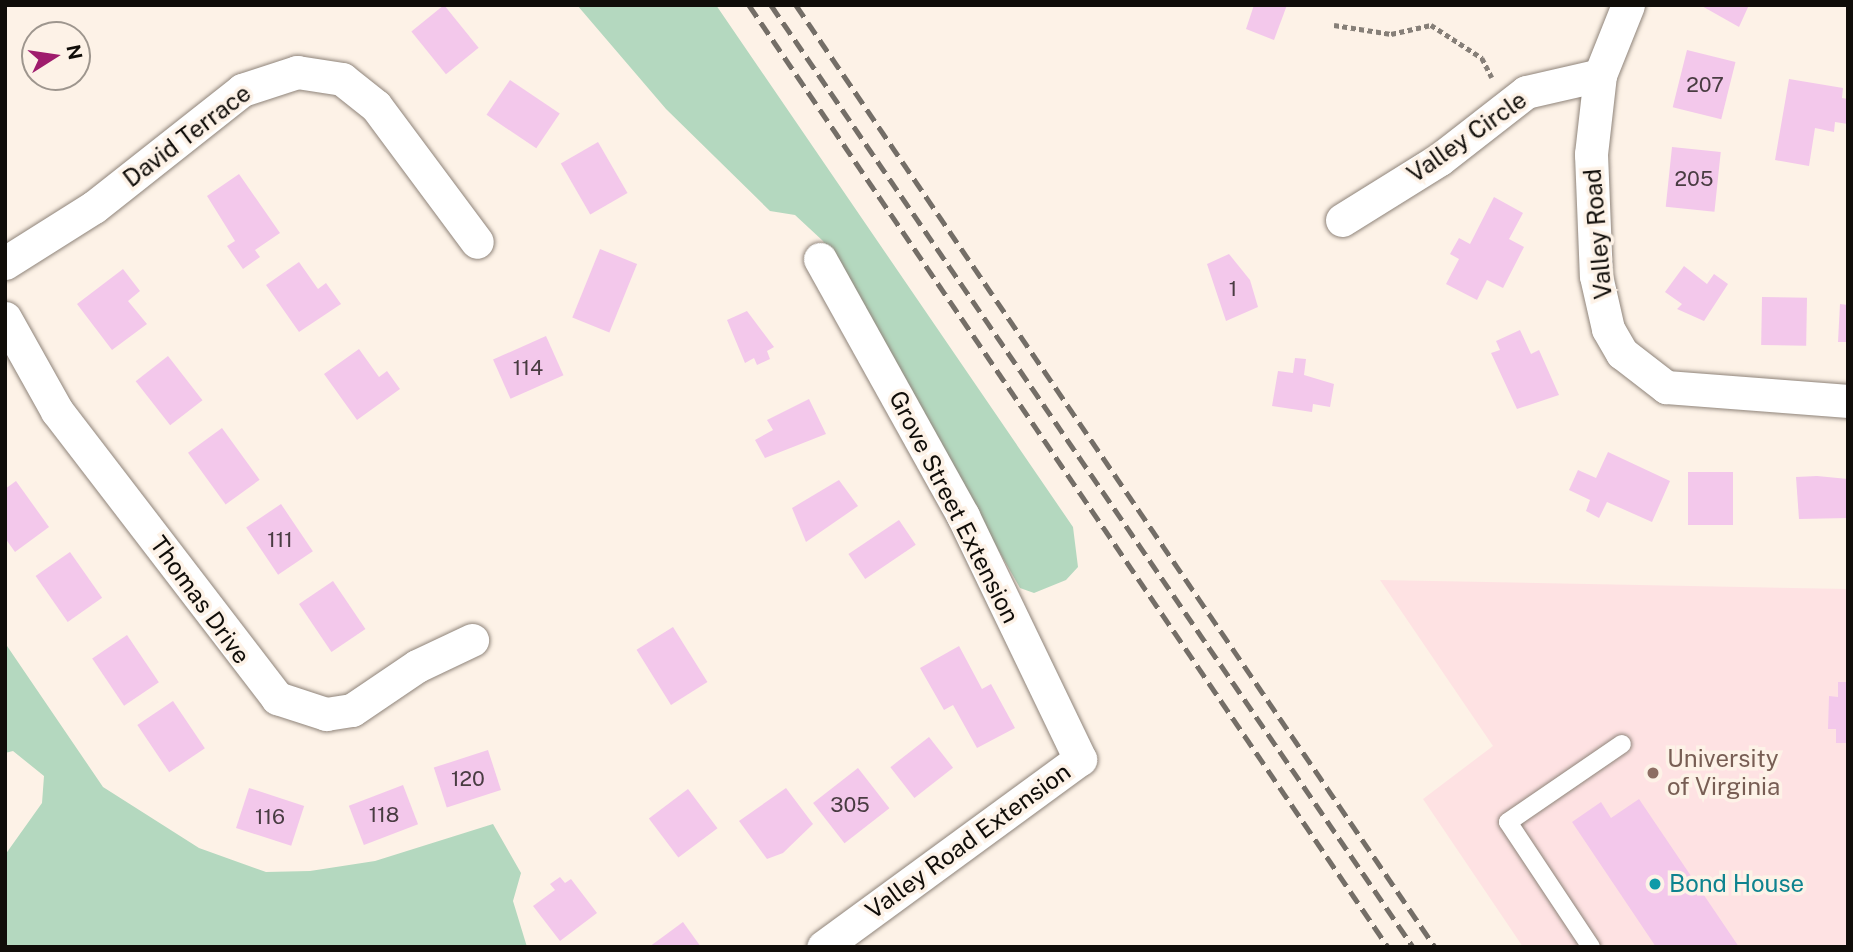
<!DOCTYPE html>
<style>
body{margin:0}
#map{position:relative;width:1853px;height:952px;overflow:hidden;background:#fdf2e7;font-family:"Public Sans",sans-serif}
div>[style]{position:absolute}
.education>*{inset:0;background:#fee2e3}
.green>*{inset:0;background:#b4d8bf}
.building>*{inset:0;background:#f3c8eb;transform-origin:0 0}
.path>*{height:4.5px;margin-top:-2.25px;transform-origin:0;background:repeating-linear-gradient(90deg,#867f78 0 5px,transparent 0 8.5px)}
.roads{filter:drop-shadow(0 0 2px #8f847a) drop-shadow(0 0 2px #8f847a)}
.service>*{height:18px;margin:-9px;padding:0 9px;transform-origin:9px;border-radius:9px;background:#fff}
.minor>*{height:33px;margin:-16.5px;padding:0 16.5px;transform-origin:16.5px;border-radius:16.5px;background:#fff}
.rail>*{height:5px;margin-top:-2.5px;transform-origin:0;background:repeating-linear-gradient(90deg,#746e67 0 14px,transparent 0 21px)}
.dots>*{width:19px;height:19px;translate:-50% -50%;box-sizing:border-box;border:4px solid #fdf2e7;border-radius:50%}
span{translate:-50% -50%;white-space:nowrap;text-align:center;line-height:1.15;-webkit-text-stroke:7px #fdf2e7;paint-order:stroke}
.number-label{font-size:21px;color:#493c42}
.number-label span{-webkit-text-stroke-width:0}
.street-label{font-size:24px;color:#100d09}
.education-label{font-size:24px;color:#785e54}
.left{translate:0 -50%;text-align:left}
.culture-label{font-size:24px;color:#0d838f}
.frame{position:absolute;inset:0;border:7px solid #100d09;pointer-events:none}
.north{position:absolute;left:21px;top:21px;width:70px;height:70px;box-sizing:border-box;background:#fdf2e7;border:2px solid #9e968e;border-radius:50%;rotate:78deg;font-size:19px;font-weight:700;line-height:28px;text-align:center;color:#100d09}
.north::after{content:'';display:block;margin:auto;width:24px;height:32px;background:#9f1c6d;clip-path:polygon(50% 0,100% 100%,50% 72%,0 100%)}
</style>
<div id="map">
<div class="education">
<div style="clip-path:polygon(1380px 580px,1848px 589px,1848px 947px,1523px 947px,1423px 799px,1493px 746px)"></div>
</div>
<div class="green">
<div style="clip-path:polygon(577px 5px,716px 5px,1073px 527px,1078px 567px,1066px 580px,1034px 593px,1020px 588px,823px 241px,795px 215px,770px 211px,666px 109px)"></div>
<div style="clip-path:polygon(5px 643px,103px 787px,199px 848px,266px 872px,310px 871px,375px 861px,493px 824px,521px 873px,513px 901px,527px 947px,5px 947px,5px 855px,42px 803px,44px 776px,13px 751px,5px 753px)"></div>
</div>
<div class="building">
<div style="left:444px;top:5px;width:55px;height:42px;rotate:51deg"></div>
<div style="clip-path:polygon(1254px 5px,1287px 5px,1274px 40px,1246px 29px)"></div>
<div style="clip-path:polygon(1700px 5px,1749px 5px,1739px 27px)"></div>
<div style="left:1687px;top:50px;width:50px;height:59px;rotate:14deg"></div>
<div style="clip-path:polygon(1789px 79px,1843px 88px,1842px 98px,1848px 99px,1848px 124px,1835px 122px,1834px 132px,1815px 128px,1809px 166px,1775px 160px)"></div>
<div style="left:510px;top:80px;width:60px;height:42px;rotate:34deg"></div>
<div style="left:598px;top:142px;width:59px;height:43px;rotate:60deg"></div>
<div style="left:1672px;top:147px;width:49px;height:60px;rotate:6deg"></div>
<div style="clip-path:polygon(239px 174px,280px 233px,255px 250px,260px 257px,243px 269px,227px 246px,235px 241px,207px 196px)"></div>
<div style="clip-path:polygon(1494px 197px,1523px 213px,1509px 239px,1524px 247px,1503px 288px,1487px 280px,1477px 300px,1446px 284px,1459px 259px,1450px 254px,1459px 238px,1470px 244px)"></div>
<div style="left:600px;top:249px;width:40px;height:74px;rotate:22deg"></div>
<div style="clip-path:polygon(1229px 254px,1250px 280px,1258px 307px,1226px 321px,1207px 264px)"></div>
<div style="clip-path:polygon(299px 262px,318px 289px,326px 283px,341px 304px,299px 332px,266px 285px)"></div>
<div style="clip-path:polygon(1684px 266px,1707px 284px,1714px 274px,1728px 284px,1704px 321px,1677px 309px,1682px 304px,1665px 292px)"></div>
<div style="clip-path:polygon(123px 269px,140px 291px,128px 301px,147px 324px,112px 350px,77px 304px)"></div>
<div style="left:1762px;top:297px;width:45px;height:48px;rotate:1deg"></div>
<div style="clip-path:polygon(1840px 304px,1848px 305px,1848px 342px,1838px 342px)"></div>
<div style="clip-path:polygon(747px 311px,774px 347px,767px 351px,770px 359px,757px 365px,754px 358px,745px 363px,727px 320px)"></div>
<div style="clip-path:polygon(1520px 330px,1531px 354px,1539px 350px,1559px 395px,1517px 409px,1491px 353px,1500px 350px,1496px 341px)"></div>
<div style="left:546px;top:336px;width:43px;height:58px;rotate:66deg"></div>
<div style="clip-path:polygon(359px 349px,379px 377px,387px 371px,400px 389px,357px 420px,324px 374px)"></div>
<div style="left:168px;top:356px;width:56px;height:41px;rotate:52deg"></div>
<div style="clip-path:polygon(1295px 358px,1306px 359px,1304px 375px,1334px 384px,1330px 407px,1313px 404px,1312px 412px,1272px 406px,1278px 371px,1293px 373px)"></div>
<div style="clip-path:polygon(809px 399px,826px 434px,765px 458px,755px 440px,773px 430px,767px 420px)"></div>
<div style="left:222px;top:428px;width:64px;height:42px;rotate:54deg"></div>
<div style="clip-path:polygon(1608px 452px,1670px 481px,1652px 522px,1607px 502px,1599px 518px,1586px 511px,1590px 500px,1569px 490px,1578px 470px,1596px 478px)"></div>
<div style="left:1733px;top:472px;width:53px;height:45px;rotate:90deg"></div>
<div style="clip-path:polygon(1817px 476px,1848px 479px,1848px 518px,1799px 519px,1796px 477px)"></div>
<div style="clip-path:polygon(839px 480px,858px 506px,806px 542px,792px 508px)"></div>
<div style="clip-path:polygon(16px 481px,49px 527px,15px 552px,5px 538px,5px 489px)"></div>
<div style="left:281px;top:504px;width:57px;height:42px;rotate:56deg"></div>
<div style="left:899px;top:520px;width:30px;height:61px;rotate:56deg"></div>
<div style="left:70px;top:552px;width:56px;height:42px;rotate:55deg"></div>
<div style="left:333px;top:581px;width:58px;height:41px;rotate:56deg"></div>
<div style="left:673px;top:627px;width:65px;height:43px;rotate:58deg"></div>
<div style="left:127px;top:635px;width:57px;height:42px;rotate:56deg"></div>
<div style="clip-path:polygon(959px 646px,982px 689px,991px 684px,1015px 728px,977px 748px,953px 705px,944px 710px,920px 668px)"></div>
<div style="clip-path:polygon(1838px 682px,1848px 682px,1848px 743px,1836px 743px,1836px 729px,1828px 729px,1829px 696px,1838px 697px)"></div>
<div style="left:173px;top:701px;width:57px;height:43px;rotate:56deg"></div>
<div style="left:929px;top:737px;width:39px;height:49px;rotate:52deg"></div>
<div style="left:488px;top:750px;width:42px;height:57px;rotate:72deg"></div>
<div style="left:858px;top:768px;width:51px;height:57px;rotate:52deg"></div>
<div style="left:403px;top:785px;width:42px;height:58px;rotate:69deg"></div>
<div style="left:249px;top:788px;width:58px;height:42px;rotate:18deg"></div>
<div style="clip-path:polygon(786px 788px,813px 824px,783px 853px,767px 859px,739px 821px)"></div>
<div style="left:688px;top:789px;width:49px;height:49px;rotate:53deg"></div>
<div style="clip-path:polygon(1639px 799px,1739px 947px,1656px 947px,1572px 822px,1601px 802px,1611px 818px)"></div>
<div style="clip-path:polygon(560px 877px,565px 883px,571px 879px,597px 913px,560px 941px,533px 906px,555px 890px,550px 884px)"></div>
<div style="clip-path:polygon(683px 922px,701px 947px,649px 947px)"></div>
</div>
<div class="path">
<div style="left:1334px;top:25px;width:58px;rotate:9deg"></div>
<div style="left:1391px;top:34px;width:41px;rotate:-12.7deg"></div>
<div style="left:1431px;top:25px;width:61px;rotate:32.9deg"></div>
<div style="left:1482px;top:58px;width:22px;rotate:63deg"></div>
</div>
<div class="roads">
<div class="service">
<div style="left:1591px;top:947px;width:150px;rotate:-123.6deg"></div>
<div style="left:1508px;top:822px;width:138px;rotate:-34.4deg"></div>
</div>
<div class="minor">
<div style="left:1628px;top:5px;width:75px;rotate:111.8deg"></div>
<div style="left:1600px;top:75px;width:80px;rotate:96.5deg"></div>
<div style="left:1591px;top:154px;width:122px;rotate:87.7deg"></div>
<div style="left:1596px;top:276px;width:54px;rotate:77.2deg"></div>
<div style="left:1608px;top:329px;width:28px;rotate:60deg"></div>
<div style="left:1622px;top:353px;width:56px;rotate:37.7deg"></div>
<div style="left:1666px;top:387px;width:183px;rotate:4.4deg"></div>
<div style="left:1342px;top:220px;width:115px;rotate:-31.9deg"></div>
<div style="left:1440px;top:159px;width:109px;rotate:-37.9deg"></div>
<div style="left:1526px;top:92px;width:76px;rotate:-12.9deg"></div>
<div style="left:820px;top:259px;width:294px;rotate:60.9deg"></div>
<div style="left:963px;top:516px;width:270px;rotate:64.3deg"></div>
<div style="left:1080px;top:759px;width:318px;rotate:143.8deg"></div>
<div style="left:5px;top:263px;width:105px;rotate:-32.2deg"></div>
<div style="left:94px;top:207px;width:189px;rotate:-38.3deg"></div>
<div style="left:242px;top:90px;width:58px;rotate:-18.1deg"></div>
<div style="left:297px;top:72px;width:46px;rotate:8.8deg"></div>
<div style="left:342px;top:79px;width:43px;rotate:38.5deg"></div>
<div style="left:376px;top:106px;width:169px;rotate:53.4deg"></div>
<div style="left:5px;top:318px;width:107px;rotate:60.8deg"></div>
<div style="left:57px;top:411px;width:362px;rotate:52.5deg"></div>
<div style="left:277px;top:698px;width:52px;rotate:18.1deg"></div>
<div style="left:326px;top:714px;width:26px;rotate:-9deg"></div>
<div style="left:352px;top:710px;width:78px;rotate:-34.1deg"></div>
<div style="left:417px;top:666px;width:61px;rotate:-25.3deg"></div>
</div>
</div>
<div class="rail">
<div style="left:749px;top:5px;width:1138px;rotate:55.85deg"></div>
<div style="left:771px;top:5px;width:1140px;rotate:55.72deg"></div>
<div style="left:796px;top:5px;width:1138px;rotate:55.85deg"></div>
</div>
<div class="dots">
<div style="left:1653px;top:773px;background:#8d6e63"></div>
<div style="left:1655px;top:884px;background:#0f9aa8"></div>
</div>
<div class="number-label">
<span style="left:1705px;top:85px">207</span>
<span style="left:1694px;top:179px">205</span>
<span style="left:1233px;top:289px">1</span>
<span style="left:528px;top:368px">114</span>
<span style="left:280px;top:540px">111</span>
<span style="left:468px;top:779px">120</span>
<span style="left:850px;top:805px">305</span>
<span style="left:384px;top:815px">118</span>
<span style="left:270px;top:817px">116</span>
</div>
<div class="street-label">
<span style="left:187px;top:136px;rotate:-37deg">David Terrace</span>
<span style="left:1467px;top:137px;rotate:-35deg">Valley Circle</span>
<span style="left:1598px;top:234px;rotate:-95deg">Valley Road</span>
<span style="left:954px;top:507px;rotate:63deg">Grove Street Extension</span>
<span style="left:200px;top:600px;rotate:54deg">Thomas Drive</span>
<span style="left:968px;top:841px;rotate:-36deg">Valley Road Extension</span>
</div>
<div class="education-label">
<span class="left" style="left:1667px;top:773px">University<br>of Virginia</span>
</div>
<div class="culture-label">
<span class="left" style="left:1669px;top:884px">Bond House</span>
</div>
<div class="frame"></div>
<div class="north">N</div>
</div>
